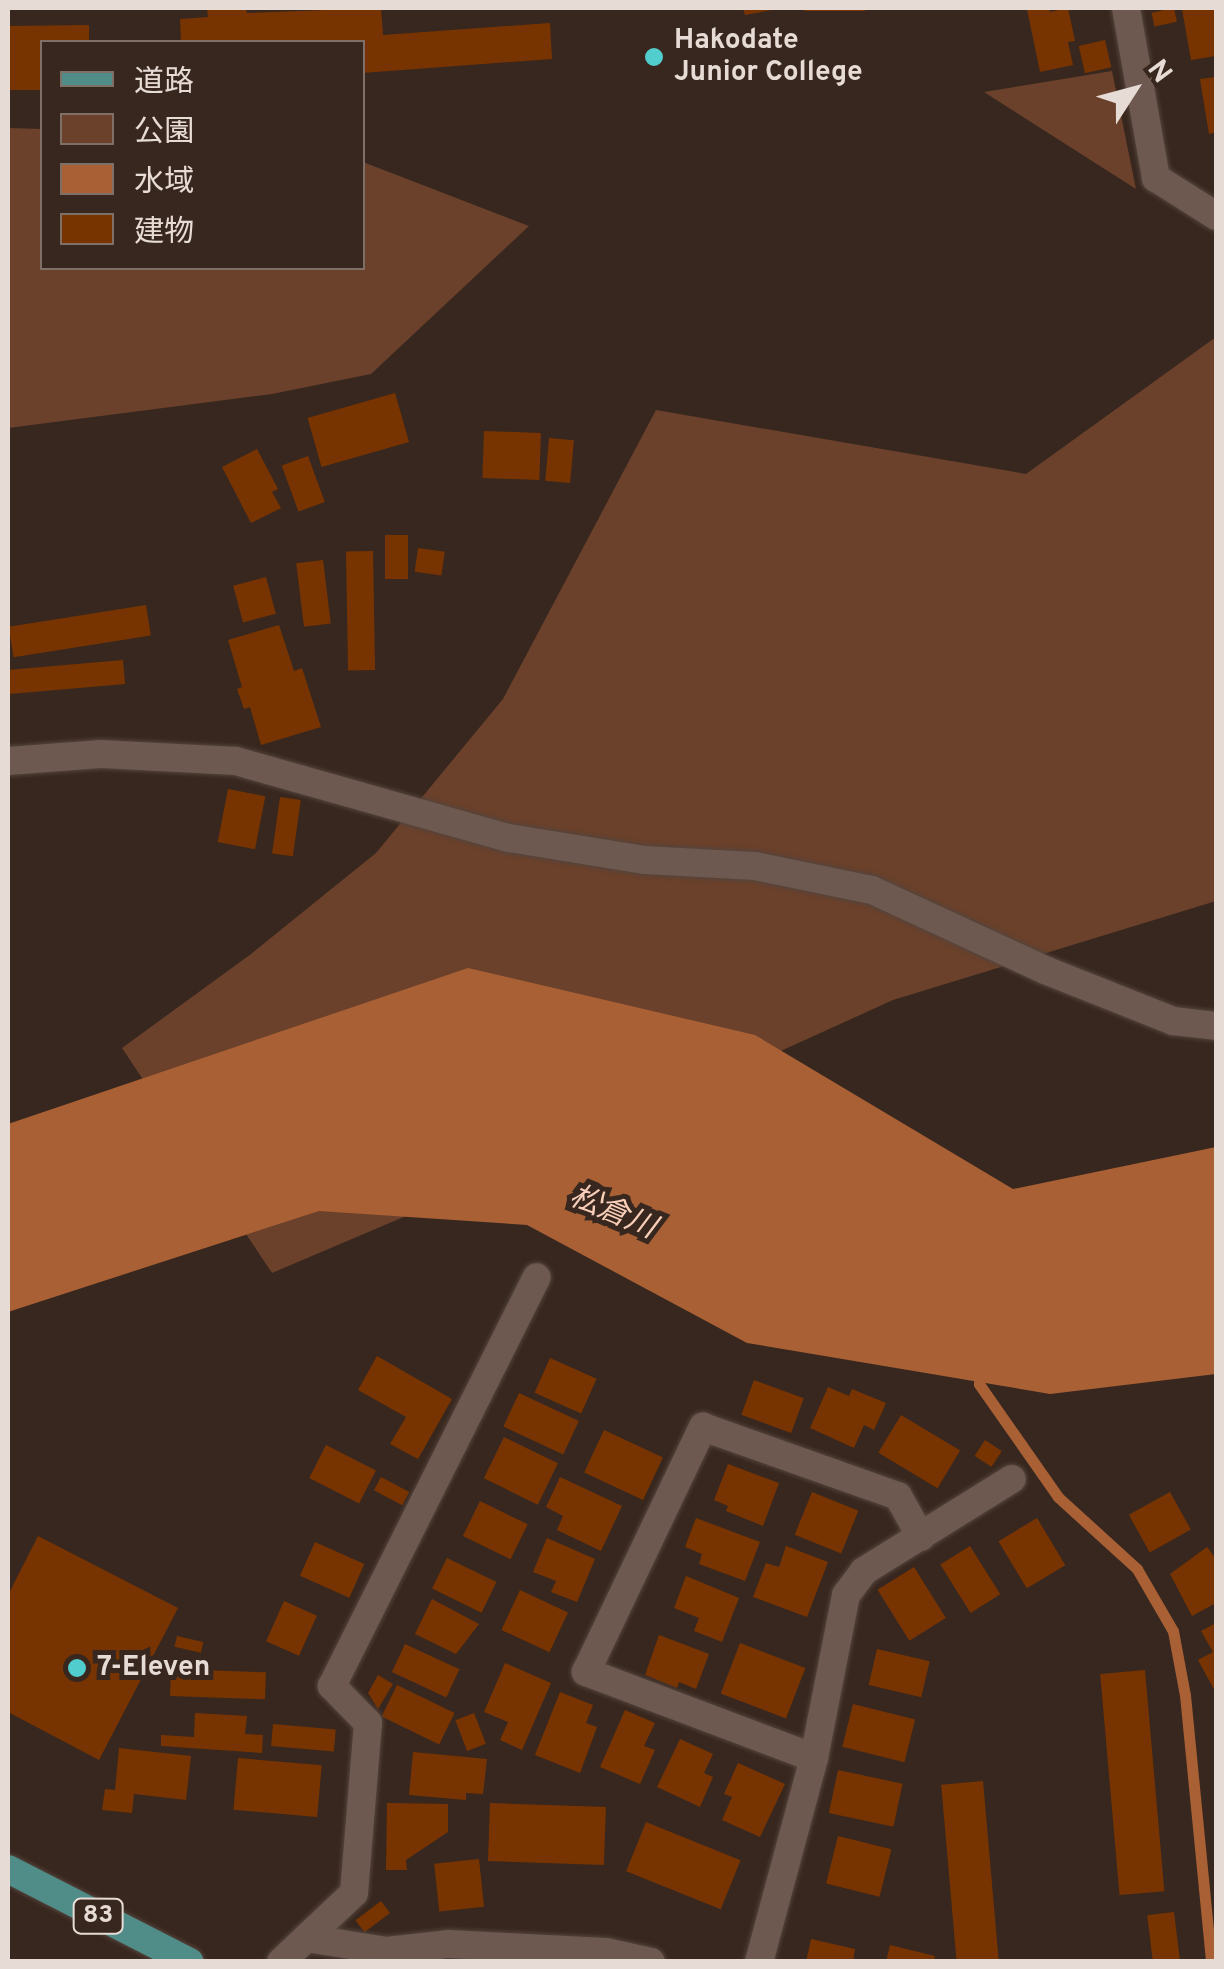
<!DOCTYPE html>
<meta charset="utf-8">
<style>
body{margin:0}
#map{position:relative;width:1224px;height:1969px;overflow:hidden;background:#38271e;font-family:Overpass,"Noto Sans JP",sans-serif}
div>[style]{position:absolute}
.green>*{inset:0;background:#6b412b}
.water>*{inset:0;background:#a96035}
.stream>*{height:11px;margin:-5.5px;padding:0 5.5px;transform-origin:5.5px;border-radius:5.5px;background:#a96035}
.building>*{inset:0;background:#783400;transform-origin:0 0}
.roads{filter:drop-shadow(0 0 2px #53443d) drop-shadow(0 0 2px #53443d)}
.minor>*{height:28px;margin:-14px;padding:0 14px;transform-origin:14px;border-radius:14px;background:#6d594f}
.primary>*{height:28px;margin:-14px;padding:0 14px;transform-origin:14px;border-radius:14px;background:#508d89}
.dots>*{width:28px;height:28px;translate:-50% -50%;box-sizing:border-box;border:5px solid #38271e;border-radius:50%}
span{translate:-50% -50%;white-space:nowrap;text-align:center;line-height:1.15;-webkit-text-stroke:10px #38271e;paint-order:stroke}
.shield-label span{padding:2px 8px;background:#38271e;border:2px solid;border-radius:8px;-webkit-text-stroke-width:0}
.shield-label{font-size:25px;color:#e7dbd5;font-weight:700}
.poi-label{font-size:28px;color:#e7dbd5;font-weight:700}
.left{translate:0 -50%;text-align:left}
.water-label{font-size:30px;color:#f8ceb8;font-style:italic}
.frame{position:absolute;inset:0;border:10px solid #e7dbd5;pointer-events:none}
.legend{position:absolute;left:40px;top:40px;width:325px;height:230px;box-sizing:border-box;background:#38271e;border:2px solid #7e6f67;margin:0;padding:12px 18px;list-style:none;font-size:30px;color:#e7dbd5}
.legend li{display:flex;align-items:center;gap:20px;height:50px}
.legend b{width:50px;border:2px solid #7e6f67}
.north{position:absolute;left:1084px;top:40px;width:100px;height:100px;-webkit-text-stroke:8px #38271e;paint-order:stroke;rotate:54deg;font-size:28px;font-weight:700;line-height:40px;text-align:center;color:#e7dbd5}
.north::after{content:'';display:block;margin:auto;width:35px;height:45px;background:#e7dbd5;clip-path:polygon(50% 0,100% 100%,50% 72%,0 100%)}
</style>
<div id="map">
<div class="green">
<div style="clip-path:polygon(1112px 71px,1136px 189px,984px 92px)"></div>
<div style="clip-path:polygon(8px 128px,42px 129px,42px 268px,362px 268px,363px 162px,529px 226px,371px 374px,272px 394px,8px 428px)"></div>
<div style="clip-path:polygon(1216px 337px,1216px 901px,893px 1000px,594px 1136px,272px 1273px,122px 1048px,251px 954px,376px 853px,503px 699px,656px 410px,1026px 474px)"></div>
</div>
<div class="water">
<div style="clip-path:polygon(468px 968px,755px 1035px,1013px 1189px,1216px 1147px,1216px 1374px,1050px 1394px,747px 1343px,527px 1225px,319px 1211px,8px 1312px,8px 1124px)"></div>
</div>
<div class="stream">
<div style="left:980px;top:1368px;width:16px;rotate:94deg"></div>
<div style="left:979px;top:1384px;width:138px;rotate:55deg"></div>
<div style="left:1058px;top:1497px;width:107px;rotate:42.3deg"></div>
<div style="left:1137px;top:1569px;width:72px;rotate:59.9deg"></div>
<div style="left:1173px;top:1631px;width:65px;rotate:79.4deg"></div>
<div style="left:1185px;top:1695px;width:268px;rotate:84.4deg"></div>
</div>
<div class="building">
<div style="clip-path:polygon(207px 8px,246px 8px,247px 13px,381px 8px,383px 35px,550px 23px,552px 59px,362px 73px,362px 42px,181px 42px,180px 19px,208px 17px)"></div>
<div style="clip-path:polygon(743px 8px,777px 8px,777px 9px,745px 15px)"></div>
<div style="left:804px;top:8px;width:61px;height:3px"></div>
<div style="clip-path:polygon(1049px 8px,1050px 12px,1068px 8px,1075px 41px,1068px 42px,1073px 65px,1040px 72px,1027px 9px)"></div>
<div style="left:1174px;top:8px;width:14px;height:23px;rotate:78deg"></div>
<div style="clip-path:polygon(1216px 8px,1216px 56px,1191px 60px,1182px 9px)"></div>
<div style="clip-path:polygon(89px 25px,89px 42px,42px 42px,42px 90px,8px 90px,8px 26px)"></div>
<div style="left:1105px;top:40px;width:28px;height:27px;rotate:77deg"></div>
<div style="clip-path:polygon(1216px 77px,1216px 132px,1209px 134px,1200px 79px)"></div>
<div style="left:395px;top:393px;width:51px;height:91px;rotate:74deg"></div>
<div style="left:484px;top:431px;width:57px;height:47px;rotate:2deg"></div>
<div style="left:549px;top:438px;width:25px;height:43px;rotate:5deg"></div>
<div style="clip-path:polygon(257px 449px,278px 489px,272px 492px,281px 508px,251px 523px,222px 467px)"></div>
<div style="left:308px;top:456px;width:49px;height:28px;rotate:70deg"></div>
<div style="left:385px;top:535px;width:23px;height:44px"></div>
<div style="left:418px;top:548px;width:27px;height:24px;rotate:8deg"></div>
<div style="left:373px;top:551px;width:119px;height:27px;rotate:89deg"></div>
<div style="left:323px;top:560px;width:64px;height:27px;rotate:83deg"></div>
<div style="left:266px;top:577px;width:38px;height:34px;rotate:75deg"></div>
<div style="left:146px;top:605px;width:31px;height:139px;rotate:81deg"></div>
<div style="clip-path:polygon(279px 625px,294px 671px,302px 668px,321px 727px,261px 745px,250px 707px,244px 709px,237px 689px,242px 687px,228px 640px)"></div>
<div style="left:123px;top:660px;width:24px;height:116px;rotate:85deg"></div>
<div style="left:228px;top:789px;width:38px;height:54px;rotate:11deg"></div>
<div style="left:280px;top:797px;width:21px;height:57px;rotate:8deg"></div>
<div style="clip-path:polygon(377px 1356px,452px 1399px,418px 1459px,390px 1444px,406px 1417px,358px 1390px)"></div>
<div style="left:550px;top:1358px;width:51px;height:38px;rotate:24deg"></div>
<div style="left:754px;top:1380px;width:53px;height:37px;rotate:20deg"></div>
<div style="clip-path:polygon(828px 1387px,849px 1396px,852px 1389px,886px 1403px,874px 1430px,864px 1425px,854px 1448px,810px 1428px)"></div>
<div style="left:519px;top:1393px;width:66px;height:37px;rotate:25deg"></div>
<div style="left:901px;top:1415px;width:69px;height:44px;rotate:31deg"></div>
<div style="left:604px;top:1430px;width:65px;height:47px;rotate:25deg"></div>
<div style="left:504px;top:1437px;width:60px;height:46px;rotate:26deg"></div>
<div style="left:985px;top:1440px;width:20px;height:19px;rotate:33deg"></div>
<div style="left:326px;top:1445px;width:56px;height:37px;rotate:27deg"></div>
<div style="clip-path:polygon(728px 1464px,779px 1483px,763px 1526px,726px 1511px,728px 1506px,714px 1500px)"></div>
<div style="left:381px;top:1477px;width:32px;height:15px;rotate:28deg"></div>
<div style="clip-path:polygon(560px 1477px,622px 1506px,601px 1551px,557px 1530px,563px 1516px,546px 1507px)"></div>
<div style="left:812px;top:1492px;width:50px;height:46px;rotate:22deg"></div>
<div style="left:1170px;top:1492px;width:43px;height:47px;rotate:61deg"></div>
<div style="left:480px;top:1501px;width:53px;height:39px;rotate:26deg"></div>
<div style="clip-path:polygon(696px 1518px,760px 1542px,745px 1581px,699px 1564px,702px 1554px,685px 1547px)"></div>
<div style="left:1037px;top:1518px;width:55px;height:45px;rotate:59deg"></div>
<div style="clip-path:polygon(38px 1536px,178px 1608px,99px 1760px,8px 1712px,8px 1595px)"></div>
<div style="clip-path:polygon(547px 1538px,595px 1559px,577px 1602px,551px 1592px,556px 1581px,533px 1572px)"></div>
<div style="left:315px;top:1542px;width:54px;height:37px;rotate:24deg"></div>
<div style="clip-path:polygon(786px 1546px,828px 1562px,807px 1617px,753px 1597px,766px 1563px,779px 1567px)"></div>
<div style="left:970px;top:1546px;width:57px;height:35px;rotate:58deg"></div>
<div style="clip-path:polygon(1207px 1547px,1216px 1559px,1216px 1603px,1192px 1616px,1170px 1574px)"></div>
<div style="left:447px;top:1558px;width:55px;height:34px;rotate:26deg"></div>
<div style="left:914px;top:1567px;width:60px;height:43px;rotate:58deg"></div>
<div style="clip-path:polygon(686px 1576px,739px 1598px,722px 1642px,694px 1631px,699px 1618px,674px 1608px)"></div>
<div style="left:520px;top:1590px;width:53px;height:44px;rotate:25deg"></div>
<div style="clip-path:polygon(432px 1599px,479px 1624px,456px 1654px,415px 1634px)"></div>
<div style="left:284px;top:1601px;width:36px;height:44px;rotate:24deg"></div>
<div style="clip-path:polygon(1216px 1623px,1216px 1693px,1198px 1660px,1213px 1652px,1201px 1631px)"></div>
<div style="clip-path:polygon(659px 1635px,709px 1654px,696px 1689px,679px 1682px,677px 1688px,645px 1675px)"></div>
<div style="left:177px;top:1636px;width:27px;height:11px;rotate:13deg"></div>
<div style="left:740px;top:1643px;width:70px;height:54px;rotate:21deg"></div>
<div style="left:405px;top:1644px;width:60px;height:31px;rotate:25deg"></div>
<div style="left:877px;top:1649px;width:54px;height:37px;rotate:13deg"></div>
<div style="clip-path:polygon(505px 1663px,551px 1683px,522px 1750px,500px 1740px,508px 1722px,484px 1712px)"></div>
<div style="left:171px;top:1669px;width:95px;height:27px;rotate:2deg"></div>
<div style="left:1145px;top:1670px;width:222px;height:45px;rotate:85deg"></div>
<div style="clip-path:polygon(378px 1675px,393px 1684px,378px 1709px,368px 1693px)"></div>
<div style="left:397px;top:1685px;width:64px;height:35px;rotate:26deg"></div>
<div style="clip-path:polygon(560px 1692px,593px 1705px,586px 1723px,597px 1727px,580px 1773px,535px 1755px)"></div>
<div style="left:853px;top:1704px;width:64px;height:44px;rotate:14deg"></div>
<div style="clip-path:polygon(625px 1710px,655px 1723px,644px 1746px,655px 1750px,640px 1784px,600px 1767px)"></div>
<div style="clip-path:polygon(195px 1713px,247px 1716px,245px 1734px,263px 1735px,262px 1753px,161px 1746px,161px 1735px,194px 1737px)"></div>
<div style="left:474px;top:1713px;width:33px;height:20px;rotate:69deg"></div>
<div style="left:273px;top:1724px;width:63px;height:22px;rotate:5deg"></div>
<div style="clip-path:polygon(680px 1739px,713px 1754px,704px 1773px,713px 1777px,700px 1807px,657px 1787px)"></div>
<div style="clip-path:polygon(119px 1748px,191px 1756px,186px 1800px,134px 1794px,132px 1813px,102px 1810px,105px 1789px,115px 1790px)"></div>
<div style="clip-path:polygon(413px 1752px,487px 1759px,483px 1794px,466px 1793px,466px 1800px,409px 1795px)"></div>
<div style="left:238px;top:1758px;width:84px;height:52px;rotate:5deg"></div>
<div style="clip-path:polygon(738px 1763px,785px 1784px,760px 1837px,722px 1820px,732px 1797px,724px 1794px)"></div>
<div style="left:838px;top:1770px;width:66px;height:44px;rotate:12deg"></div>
<div style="left:983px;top:1781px;width:182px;height:42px;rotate:85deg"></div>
<div style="clip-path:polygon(387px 1803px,448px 1804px,448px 1832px,406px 1860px,407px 1870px,386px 1870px)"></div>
<div style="left:490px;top:1803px;width:116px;height:58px;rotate:2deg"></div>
<div style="left:646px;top:1822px;width:102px;height:53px;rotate:22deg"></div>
<div style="left:838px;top:1836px;width:55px;height:49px;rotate:14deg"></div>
<div style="left:479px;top:1859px;width:48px;height:45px;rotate:84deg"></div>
<div style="left:381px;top:1901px;width:15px;height:32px;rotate:53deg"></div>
<div style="left:1174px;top:1912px;width:50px;height:27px;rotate:83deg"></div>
<div style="clip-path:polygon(811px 1939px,855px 1949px,853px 1962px,806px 1962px)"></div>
<div style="clip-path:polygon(890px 1945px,935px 1956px,933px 1962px,886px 1962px)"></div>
</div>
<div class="roads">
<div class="minor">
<div style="left:1126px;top:8px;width:173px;rotate:80deg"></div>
<div style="left:1156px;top:178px;width:71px;rotate:32.3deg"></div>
<div style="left:8px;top:761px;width:93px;rotate:-4.3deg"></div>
<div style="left:101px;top:754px;width:135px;rotate:3deg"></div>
<div style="left:236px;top:761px;width:284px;rotate:15.8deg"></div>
<div style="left:509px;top:838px;width:138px;rotate:9.2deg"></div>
<div style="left:645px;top:860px;width:110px;rotate:3.1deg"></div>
<div style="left:755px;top:866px;width:119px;rotate:11.6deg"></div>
<div style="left:872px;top:890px;width:191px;rotate:24.8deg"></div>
<div style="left:1045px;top:970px;width:138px;rotate:21.7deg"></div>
<div style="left:1173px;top:1021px;width:43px;rotate:6.6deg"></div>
<div style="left:814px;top:1758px;width:244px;rotate:-159.3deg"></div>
<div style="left:586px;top:1672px;width:272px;rotate:-64.5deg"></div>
<div style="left:703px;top:1427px;width:207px;rotate:19.5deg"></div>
<div style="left:898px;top:1496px;width:47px;rotate:60.7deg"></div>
<div style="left:306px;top:1938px;width:82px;rotate:9.1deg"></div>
<div style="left:387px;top:1951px;width:61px;rotate:-6.5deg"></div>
<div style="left:448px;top:1944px;width:158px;rotate:2.9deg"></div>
<div style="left:606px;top:1952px;width:46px;rotate:12.5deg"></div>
<div style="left:281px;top:1962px;width:100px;rotate:-43.4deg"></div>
<div style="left:354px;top:1893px;width:171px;rotate:-85.3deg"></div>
<div style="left:368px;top:1723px;width:52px;rotate:-134.2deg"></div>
<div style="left:332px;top:1686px;width:457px;rotate:-63.4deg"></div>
<div style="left:759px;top:1962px;width:211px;rotate:-74.9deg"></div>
<div style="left:814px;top:1758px;width:166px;rotate:-78.9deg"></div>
<div style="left:846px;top:1595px;width:30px;rotate:-53deg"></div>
<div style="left:864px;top:1571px;width:174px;rotate:-31.9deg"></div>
</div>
<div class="primary">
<div style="left:8px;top:1869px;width:204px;rotate:27.1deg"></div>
</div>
</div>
<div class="dots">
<div style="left:654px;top:57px;background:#52cdcd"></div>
<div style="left:77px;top:1668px;background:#52cdcd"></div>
</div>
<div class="shield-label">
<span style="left:98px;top:1916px">83</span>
</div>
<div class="poi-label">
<span class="left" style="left:674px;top:57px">Hakodate<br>Junior College</span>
<span class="left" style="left:97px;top:1668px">7-Eleven</span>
</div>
<div class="water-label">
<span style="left:612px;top:1214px;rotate:23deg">松倉川</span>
</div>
<div class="frame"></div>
<ul class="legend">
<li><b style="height:12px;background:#508d89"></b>道路</li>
<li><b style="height:28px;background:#6b412b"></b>公園</li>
<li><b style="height:28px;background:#a96035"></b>水域</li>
<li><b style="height:28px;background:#783400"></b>建物</li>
</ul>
<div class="north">N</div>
</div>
